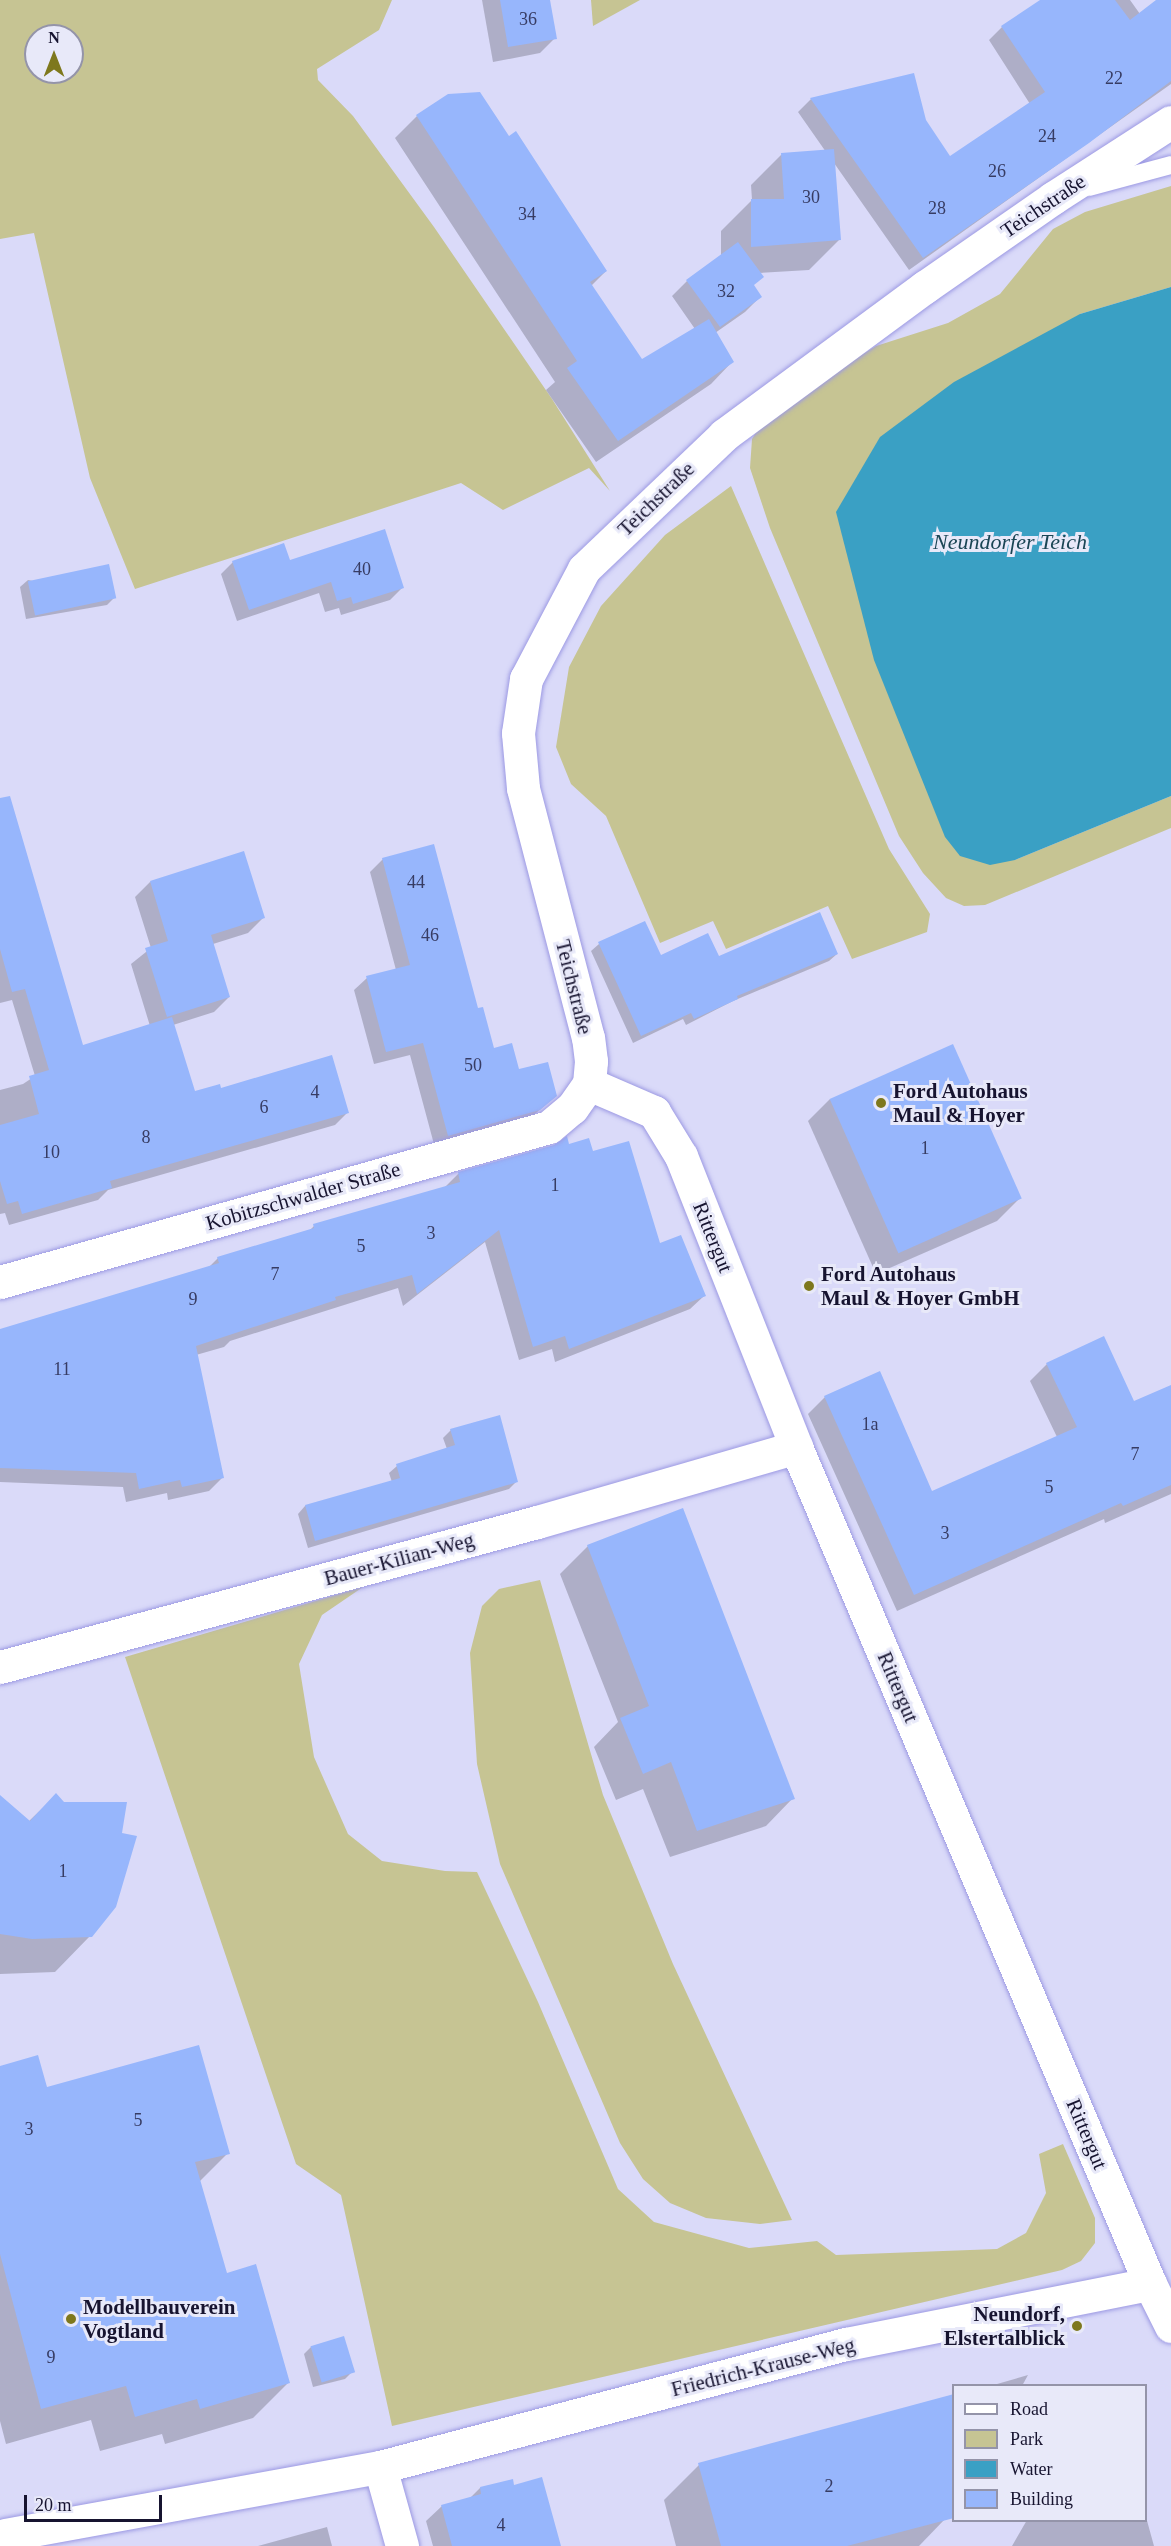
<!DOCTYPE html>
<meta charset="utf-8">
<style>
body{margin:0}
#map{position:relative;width:1171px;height:2546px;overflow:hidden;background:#dadaf9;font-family:Georgia,serif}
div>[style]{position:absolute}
.green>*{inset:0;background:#c6c493}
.water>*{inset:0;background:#3aa0c4}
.shadow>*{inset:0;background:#0003}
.building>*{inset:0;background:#97b6fc;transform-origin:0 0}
.roads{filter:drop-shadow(0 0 2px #9c99e3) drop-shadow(0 0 2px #9c99e3)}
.lane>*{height:18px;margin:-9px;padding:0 9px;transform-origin:9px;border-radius:9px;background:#fff}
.street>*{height:33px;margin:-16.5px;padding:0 16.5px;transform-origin:16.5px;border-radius:16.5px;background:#fff}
.secondary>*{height:33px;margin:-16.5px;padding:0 16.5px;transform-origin:16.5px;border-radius:16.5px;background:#fff}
.dots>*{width:16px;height:16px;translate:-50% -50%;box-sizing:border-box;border:3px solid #e8e9f9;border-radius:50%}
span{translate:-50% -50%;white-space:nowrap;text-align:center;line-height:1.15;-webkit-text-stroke:6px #e8e9f9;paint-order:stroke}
.number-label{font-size:18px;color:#373c63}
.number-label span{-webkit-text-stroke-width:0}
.street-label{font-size:21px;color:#171430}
.poi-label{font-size:21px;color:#171430;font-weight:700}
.left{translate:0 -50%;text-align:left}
.right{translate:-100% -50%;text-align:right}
.water-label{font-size:22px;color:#1a4555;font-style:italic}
.legend{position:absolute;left:952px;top:2384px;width:195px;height:138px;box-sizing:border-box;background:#e8e9f9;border:2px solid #9494a9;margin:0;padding:8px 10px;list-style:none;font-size:18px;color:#171430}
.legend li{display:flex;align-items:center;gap:12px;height:30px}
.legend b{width:30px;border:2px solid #9494a9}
.north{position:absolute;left:24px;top:24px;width:60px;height:60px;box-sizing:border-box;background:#e8e9f9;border:2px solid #9494a9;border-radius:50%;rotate:0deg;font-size:16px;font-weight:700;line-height:24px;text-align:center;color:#171430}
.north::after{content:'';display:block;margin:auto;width:21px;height:27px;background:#7e781d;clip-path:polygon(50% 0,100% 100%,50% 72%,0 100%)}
.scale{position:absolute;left:24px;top:2495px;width:138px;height:27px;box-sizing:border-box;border:3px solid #171430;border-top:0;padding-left:8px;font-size:18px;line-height:21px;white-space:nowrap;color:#171430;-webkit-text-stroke:4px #e8e9f9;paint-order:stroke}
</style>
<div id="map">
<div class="green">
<div style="clip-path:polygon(evenodd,0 0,392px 0,379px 30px,317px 69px,318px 80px,353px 116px,434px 227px,552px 399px,610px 491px,589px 468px,503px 510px,461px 483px,135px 589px,90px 478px,34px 233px,0 239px,0 0,36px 36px,72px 36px,72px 72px,36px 72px,36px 36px)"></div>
<div style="clip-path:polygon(591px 0,640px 0,593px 26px)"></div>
<div style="clip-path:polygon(1171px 186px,1171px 287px,1080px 314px,1015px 860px,1171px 796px,1171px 828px,985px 905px,964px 906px,946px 898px,923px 873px,899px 836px,770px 528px,750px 468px,752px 439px,769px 412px,876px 346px,948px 323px,1000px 294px,1053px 229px,1085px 212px)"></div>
<div style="clip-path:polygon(731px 486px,889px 849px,930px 914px,927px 932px,852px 959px,828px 906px,726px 949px,713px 921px,660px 943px,606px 816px,571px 784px,556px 747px,569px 667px,601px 606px,665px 535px)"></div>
<div style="clip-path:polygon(540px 1580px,603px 1795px,673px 1964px,792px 2220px,760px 2224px,706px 2218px,670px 2203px,643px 2179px,620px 2143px,500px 1864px,477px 1764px,470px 1653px,482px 1606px,499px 1589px)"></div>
<div style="clip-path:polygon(363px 1587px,322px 1615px,299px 1664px,314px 1757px,348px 1834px,382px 1861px,445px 1871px,477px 1872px,538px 2002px,618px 2189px,654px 2222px,749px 2248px,817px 2241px,836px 2255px,997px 2249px,1026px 2233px,1046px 2193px,1039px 2154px,1063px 2144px,1095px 2218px,1095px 2243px,1081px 2261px,1062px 2270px,392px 2426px,341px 2195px,296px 2164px,125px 1657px)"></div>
</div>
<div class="water">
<div style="clip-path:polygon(1171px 287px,1171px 796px,1015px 860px,990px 865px,960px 856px,945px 837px,874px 660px,836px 512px,880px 437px,954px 382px,1080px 314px)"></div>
</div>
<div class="shadow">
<div style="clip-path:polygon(482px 0,549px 0,555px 38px,540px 53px,493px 62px)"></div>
<div style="clip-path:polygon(1043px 0,1130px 0,1140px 14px,1159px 0,1171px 1px,1171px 84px,909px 270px,834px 163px,839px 240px,809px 270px,759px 273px,753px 286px,760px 297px,745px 312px,715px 333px,732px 362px,711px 384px,596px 462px,546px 390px,555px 382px,395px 138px,417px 116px,509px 138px,606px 271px,591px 286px,642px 361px,695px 329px,672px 296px,687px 281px,721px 257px,721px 231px,752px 200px,751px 185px,781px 155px,826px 152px,798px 112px,811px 99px,924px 121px,950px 158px,1030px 104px,989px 40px,1002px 27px)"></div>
<div style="clip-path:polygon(233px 562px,402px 588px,390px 600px,341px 615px,339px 608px,325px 612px,319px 593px,237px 621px,221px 574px)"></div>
<div style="clip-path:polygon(28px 580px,114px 598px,107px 605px,26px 619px,20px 587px)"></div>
<div style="clip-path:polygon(0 818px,82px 1047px,150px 1026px,131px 964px,151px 948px,135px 897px,150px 882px,264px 917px,248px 933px,213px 944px,229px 997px,214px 1012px,173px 1025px,194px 1093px,220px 1090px,347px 1113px,335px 1125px,108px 1190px,98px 1200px,9px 1225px,5px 1213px,0 1214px,0 1090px,23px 1084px,35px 1076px,12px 1000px,0 1003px)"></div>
<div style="clip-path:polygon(383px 859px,493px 1050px,518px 1071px,555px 1096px,526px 1122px,435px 1148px,410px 1055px,374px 1064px,354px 990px,367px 978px,396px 970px,370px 872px)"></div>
<div style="clip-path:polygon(644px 923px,660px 957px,718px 958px,837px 954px,829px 961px,733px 1001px,686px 1025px,683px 1019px,633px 1043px,591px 951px,599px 944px)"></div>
<div style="clip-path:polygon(830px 1099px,1019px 1199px,997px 1221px,876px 1274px,808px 1121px)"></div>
<div style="clip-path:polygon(568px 1146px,592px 1153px,659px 1245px,704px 1296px,690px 1309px,555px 1362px,552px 1349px,519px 1360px,485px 1242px,403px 1306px,398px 1288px,230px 1341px,224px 1347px,196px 1355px,222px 1478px,209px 1491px,168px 1500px,167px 1493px,126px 1502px,123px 1487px,0 1482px,0 1330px,208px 1268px,218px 1258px,308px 1232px,314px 1226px,444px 1188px,458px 1174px)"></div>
<div style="clip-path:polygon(1047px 1364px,1134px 1403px,1171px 1386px,1171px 1494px,1105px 1523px,1104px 1519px,897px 1611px,808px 1414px,825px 1397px,932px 1492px,1057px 1437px,1030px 1381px)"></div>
<div style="clip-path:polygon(451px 1430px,517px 1481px,509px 1489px,308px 1548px,298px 1514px,305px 1506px,392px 1482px,389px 1473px,397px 1466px,447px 1449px,443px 1438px)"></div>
<div style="clip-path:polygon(588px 1546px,793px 1798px,766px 1826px,670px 1857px,643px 1789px,616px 1800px,594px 1747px,618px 1722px,560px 1574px)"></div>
<div style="clip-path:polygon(56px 1795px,64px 1803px,120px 1834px,90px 1936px,55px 1972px,0 1974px,0 1797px,28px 1822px)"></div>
<div style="clip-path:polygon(0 2068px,46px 2089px,228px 2153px,199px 2182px,226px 2274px,288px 2383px,253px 2418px,165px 2444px,162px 2434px,100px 2451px,91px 2420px,6px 2444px,0 2421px)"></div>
<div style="clip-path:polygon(311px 2347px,353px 2371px,345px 2379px,313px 2387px,304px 2354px)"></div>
<div style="clip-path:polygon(1028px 2375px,1022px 2386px,990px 2386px)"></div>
<div style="clip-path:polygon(699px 2465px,946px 2518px,919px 2546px,676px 2546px,664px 2500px)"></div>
<div style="clip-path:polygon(513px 2487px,559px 2546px,433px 2546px,426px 2521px,442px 2506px,470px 2498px,480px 2488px)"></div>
<div style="clip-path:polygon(1146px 2517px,1154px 2546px,1012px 2546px,1027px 2520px,1146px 2520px)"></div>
<div style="clip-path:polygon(327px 2527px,332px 2546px,258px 2546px)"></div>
</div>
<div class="building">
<div style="clip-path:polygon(500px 0,550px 0,557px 39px,508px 47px)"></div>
<div style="clip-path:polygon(1040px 0,1115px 0,1130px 20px,1156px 0,1171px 0,1171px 81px,1089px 143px,923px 258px,810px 98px,914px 73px,926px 120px,950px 156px,1045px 92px,1001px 26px)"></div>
<div style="clip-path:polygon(480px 92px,509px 136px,516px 131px,607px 271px,590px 282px,642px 359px,709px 319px,734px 362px,618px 441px,567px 368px,577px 361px,416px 115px,448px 94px)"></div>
<div style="clip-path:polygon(834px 149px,841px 240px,751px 247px,751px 199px,784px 199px,781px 153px)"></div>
<div style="clip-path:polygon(738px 242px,764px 277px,754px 285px,762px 297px,720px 327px,686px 280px)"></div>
<div style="clip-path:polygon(385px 529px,404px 588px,353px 604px,351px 597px,337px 601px,331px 582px,249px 610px,232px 561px,284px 543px,290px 560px)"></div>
<div style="left:109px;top:564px;width:35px;height:83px;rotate:78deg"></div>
<div style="clip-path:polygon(10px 796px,83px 1045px,172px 1017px,195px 1091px,220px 1084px,221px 1088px,332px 1055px,349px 1113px,110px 1181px,112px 1188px,22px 1214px,18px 1201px,7px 1204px,0 1181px,0 1125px,39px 1114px,29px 1076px,49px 1070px,25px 989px,12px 992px,0 949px,0 798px)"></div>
<div style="clip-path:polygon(434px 844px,478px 1008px,483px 1007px,494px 1048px,512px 1043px,519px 1069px,548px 1062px,557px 1096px,540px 1110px,448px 1136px,423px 1043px,386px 1052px,366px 976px,410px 965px,382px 858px)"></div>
<div style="clip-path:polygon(244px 851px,265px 918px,211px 935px,230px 997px,167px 1017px,145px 948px,168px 941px,150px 881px)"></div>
<div style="clip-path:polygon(820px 912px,838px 954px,737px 996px,738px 999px,694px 1019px,691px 1013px,641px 1036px,598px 942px,645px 921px,661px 955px,708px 933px,719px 956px)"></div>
<div style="left:953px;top:1044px;width:169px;height:135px;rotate:66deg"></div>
<div style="clip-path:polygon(567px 1136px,569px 1144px,589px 1138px,593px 1151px,629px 1141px,660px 1243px,681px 1235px,706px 1296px,569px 1349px,565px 1336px,533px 1347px,499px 1230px,417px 1294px,412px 1275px,335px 1297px,336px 1300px,196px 1346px,224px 1478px,182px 1487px,180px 1480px,139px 1489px,136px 1473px,0 1468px,0 1329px,219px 1263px,217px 1257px,314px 1228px,313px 1224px,460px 1182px,458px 1172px,554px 1145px)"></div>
<div style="clip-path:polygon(1104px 1336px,1134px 1401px,1171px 1385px,1171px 1485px,1123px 1506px,1121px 1503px,914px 1595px,824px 1396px,880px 1371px,932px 1491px,1077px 1427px,1046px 1363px)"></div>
<div style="clip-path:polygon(500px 1415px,518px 1482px,315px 1541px,305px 1505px,400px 1478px,396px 1464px,455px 1445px,450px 1429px)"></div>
<div style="clip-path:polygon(683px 1508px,795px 1799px,697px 1831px,671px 1762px,643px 1774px,620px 1718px,649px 1706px,587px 1545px)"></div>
<div style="clip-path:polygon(56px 1793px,64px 1802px,127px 1802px,122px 1833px,137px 1836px,116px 1907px,92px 1937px,32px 1939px,0 1934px,0 1795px,30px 1821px)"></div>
<div style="clip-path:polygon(199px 2045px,230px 2154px,195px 2162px,227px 2273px,256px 2264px,290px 2383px,200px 2409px,197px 2399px,135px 2417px,126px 2386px,41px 2409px,0 2254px,0 2066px,38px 2055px,47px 2087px)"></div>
<div style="left:344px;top:2336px;width:38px;height:35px;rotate:73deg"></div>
<div style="clip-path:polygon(954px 2394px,954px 2518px,847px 2546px,721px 2546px,698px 2463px)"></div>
<div style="clip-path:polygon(542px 2477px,561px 2546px,452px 2546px,441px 2505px,481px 2494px,480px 2487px,513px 2479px,514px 2485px)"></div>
</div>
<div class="roads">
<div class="lane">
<div style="left:1089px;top:187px;width:85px;rotate:-15deg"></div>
</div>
<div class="street">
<div style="left:589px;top:1084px;width:71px;rotate:23.3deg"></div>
<div style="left:654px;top:1112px;width:52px;rotate:58.5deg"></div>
<div style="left:681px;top:1156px;width:313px;rotate:68.4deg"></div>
<div style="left:796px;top:1447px;width:909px;rotate:67.07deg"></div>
<div style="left:1150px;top:2284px;width:47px;rotate:63.4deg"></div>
<div style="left:0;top:1667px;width:556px;rotate:-15.11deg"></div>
<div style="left:537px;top:1522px;width:270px;rotate:-16.1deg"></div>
<div style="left:380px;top:2467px;width:82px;rotate:74.4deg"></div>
<div style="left:5px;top:2535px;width:381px;rotate:-10.3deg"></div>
<div style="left:380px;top:2467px;width:482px;rotate:-14.8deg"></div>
<div style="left:846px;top:2344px;width:310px;rotate:-11.2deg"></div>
</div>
<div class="secondary">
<div style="left:0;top:1282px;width:570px;rotate:-15.77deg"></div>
<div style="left:549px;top:1127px;width:30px;rotate:-40deg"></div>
<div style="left:572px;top:1108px;width:29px;rotate:-55deg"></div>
<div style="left:589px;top:1084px;width:23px;rotate:-85deg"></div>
<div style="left:591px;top:1061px;width:23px;rotate:-97deg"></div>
<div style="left:588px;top:1038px;width:258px;rotate:-104.6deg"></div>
<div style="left:523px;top:788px;width:55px;rotate:-95.2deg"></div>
<div style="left:518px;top:733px;width:55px;rotate:-81.6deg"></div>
<div style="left:526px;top:679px;width:124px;rotate:-62.2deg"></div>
<div style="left:584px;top:569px;width:194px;rotate:-43.7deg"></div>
<div style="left:724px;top:435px;width:250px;rotate:-36.4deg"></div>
<div style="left:925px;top:287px;width:156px;rotate:-34.8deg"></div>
<div style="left:1053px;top:198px;width:140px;rotate:-32.8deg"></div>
</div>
</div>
<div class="dots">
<div style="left:881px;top:1103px;background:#7e781d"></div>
<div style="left:809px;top:1286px;background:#7e781d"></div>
<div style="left:71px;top:2319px;background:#7e781d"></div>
<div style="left:1077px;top:2326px;background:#7e781d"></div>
</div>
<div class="number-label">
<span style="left:528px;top:19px">36</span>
<span style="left:1114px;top:78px">22</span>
<span style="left:1047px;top:136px">24</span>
<span style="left:997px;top:171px">26</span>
<span style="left:811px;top:197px">30</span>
<span style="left:937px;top:208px">28</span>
<span style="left:527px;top:214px">34</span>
<span style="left:726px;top:291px">32</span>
<span style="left:362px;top:569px">40</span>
<span style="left:416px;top:882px">44</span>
<span style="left:430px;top:935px">46</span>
<span style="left:473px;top:1065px">50</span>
<span style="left:315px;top:1092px">4</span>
<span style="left:264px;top:1107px">6</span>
<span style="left:146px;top:1137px">8</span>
<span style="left:925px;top:1148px">1</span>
<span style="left:51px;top:1152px">10</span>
<span style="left:555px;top:1185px">1</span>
<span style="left:431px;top:1233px">3</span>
<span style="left:361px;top:1246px">5</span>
<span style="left:275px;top:1274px">7</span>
<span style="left:193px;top:1299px">9</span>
<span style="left:62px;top:1369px">11</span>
<span style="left:870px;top:1424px">1a</span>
<span style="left:1135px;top:1454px">7</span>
<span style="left:1049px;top:1487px">5</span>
<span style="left:945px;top:1533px">3</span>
<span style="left:63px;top:1871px">1</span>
<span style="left:138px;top:2120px">5</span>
<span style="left:29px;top:2129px">3</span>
<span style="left:51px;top:2357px">9</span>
<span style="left:829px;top:2486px">2</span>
<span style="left:501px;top:2525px">4</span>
</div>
<div class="street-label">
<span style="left:1043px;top:206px;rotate:-34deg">Teichstraße</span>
<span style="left:656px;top:499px;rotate:-44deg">Teichstraße</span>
<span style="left:574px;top:987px;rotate:76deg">Teichstraße</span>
<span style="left:303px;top:1196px;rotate:-16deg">Kobitzschwalder Straße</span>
<span style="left:713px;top:1237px;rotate:68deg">Rittergut</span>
<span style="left:399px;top:1559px;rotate:-15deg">Bauer-Kilian-Weg</span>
<span style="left:898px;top:1687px;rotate:67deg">Rittergut</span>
<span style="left:1087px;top:2134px;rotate:67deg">Rittergut</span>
<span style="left:763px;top:2367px;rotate:-14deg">Friedrich-Krause-Weg</span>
</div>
<div class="poi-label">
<span class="left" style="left:893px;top:1103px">Ford Autohaus<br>Maul &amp; Hoyer</span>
<span class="left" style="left:821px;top:1286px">Ford Autohaus<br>Maul &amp; Hoyer GmbH</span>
<span class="left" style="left:83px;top:2319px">Modellbauverein<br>Vogtland</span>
<span class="right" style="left:1065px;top:2326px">Neundorf,<br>Elstertalblick</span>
</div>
<div class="water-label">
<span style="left:1010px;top:542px">Neundorfer Teich</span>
</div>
<ul class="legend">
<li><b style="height:8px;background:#fff"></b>Road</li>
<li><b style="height:16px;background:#c6c493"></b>Park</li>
<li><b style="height:16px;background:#3aa0c4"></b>Water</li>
<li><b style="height:16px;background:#97b6fc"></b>Building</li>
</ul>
<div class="north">N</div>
<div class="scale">20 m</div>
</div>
